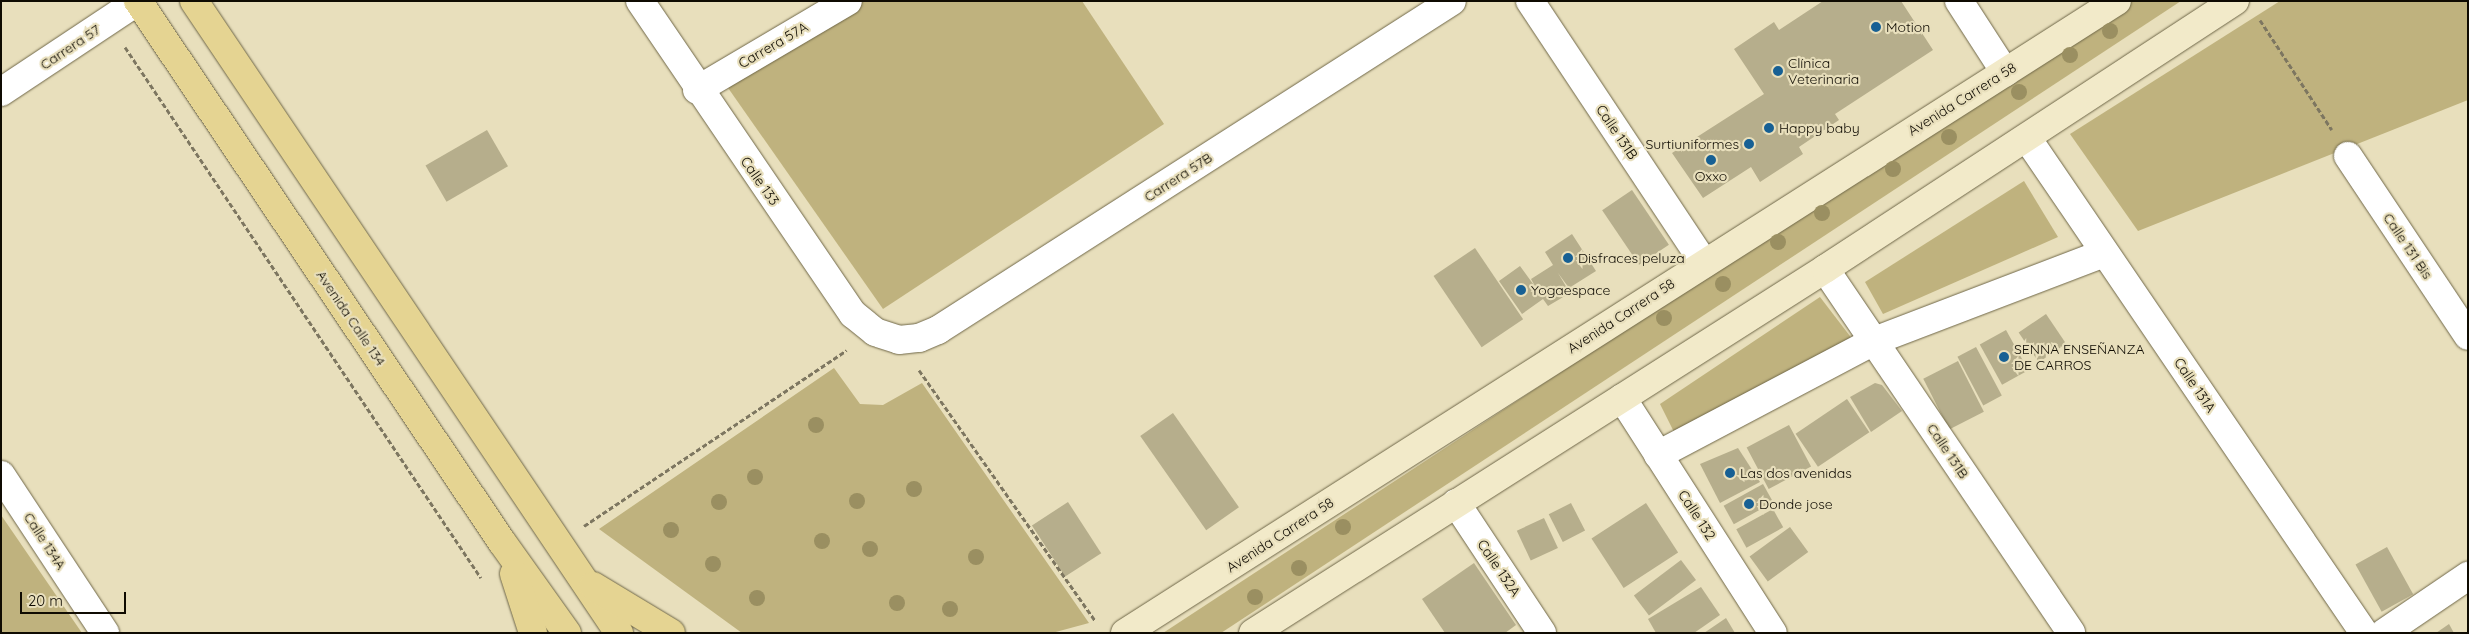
<!DOCTYPE html>
<meta charset="utf-8">
<style>
body{margin:0}
#map{position:relative;width:2469px;height:634px;overflow:hidden;background:#e8dfbc;font-family:Quicksand,sans-serif}
div>[style]{position:absolute}
.green>*{inset:0;background:#bfb27e}
.building>*{inset:0;background:#b6ae8c;transform-origin:0 0}
.path>*{height:3px;margin-top:-1.5px;transform-origin:0;background:repeating-linear-gradient(90deg,#7d7660 0 5px,transparent 0 7.5px)}
.roads{filter:drop-shadow(0 0 1px #6f6748) drop-shadow(0 0 1px #6f6748)}
.minor>*{height:28px;margin:-14px;padding:0 14px;transform-origin:14px;border-radius:14px;background:#fff}
.secondary>*{height:28px;margin:-14px;padding:0 14px;transform-origin:14px;border-radius:14px;background:#f2eac9}
.primary>*{height:28px;margin:-14px;padding:0 14px;transform-origin:14px;border-radius:14px;background:#e5d492}
.trees>*{width:16px;height:16px;margin:-8px;border-radius:50%;background:#9a8f61}
.dots>*{width:14px;height:14px;translate:-50% -50%;box-sizing:border-box;border:2px solid #e8dfbc;border-radius:50%}
span{translate:-50% -50%;white-space:nowrap;text-align:center;line-height:1.15;-webkit-text-stroke:4.5px #e8dfbc;paint-order:stroke}
.poi-label{font-size:14px;color:#0f0b02}
.left{translate:0 -50%;text-align:left}
.right{translate:-100% -50%;text-align:right}
.street-label{font-size:14px;color:#0f0b02}
.frame{position:absolute;inset:0;border:2px solid #0f0b02;pointer-events:none}
.scale{position:absolute;left:20px;top:592px;width:106px;height:22px;box-sizing:border-box;border:2px solid #0f0b02;border-top:0;padding-left:6px;font-size:15px;line-height:18px;white-space:nowrap;color:#0f0b02;-webkit-text-stroke:4px #e8dfbc;paint-order:stroke}
</style>
<div id="map">
<div class="green">
<div style="clip-path:polygon(843px 1px,1082px 1px,1164px 124px,883px 309px,726px 85px)"></div>
<div style="clip-path:polygon(2127px 1px,2181px 1px,1221px 633px,1163px 633px)"></div>
<div style="clip-path:polygon(2280px 1px,2468px 1px,2468px 100px,2138px 231px,2070px 134px)"></div>
<div style="clip-path:polygon(2024px 181px,2058px 237px,1883px 314px,1865px 282px)"></div>
<div style="clip-path:polygon(1820px 297px,1853px 340px,1676px 436px,1660px 404px)"></div>
<div style="clip-path:polygon(834px 368px,860px 404px,883px 405px,922px 383px,1089px 623px,1052px 633px,742px 633px,599px 529px)"></div>
<div style="clip-path:polygon(1px 515px,82px 633px,1px 633px)"></div>
</div>
<div class="building">
<div style="clip-path:polygon(1823px 1px,1901px 1px,1933px 50px,1835px 114px,1839px 120px,1799px 147px,1803px 154px,1760px 182px,1751px 167px,1703px 198px,1672px 153px,1764px 94px,1734px 49px,1774px 22px,1779px 30px)"></div>
<div style="left:487px;top:130px;width:42px;height:71px;rotate:60deg"></div>
<div style="left:1632px;top:190px;width:66px;height:36px;rotate:56deg"></div>
<div style="clip-path:polygon(1572px 234px,1596px 271px,1569px 288px,1558px 273px,1570px 293px,1548px 306px,1543px 299px,1522px 314px,1499px 281px,1520px 266px,1536px 288px,1531px 279px,1553px 265px,1545px 252px)"></div>
<div style="left:1475px;top:248px;width:86px;height:50px;rotate:56deg"></div>
<div style="left:2046px;top:314px;width:36px;height:33px;rotate:56deg"></div>
<div style="left:2006px;top:330px;width:46px;height:30px;rotate:61deg"></div>
<div style="left:1976px;top:347px;width:55px;height:21px;rotate:62deg"></div>
<div style="left:1958px;top:361px;width:57px;height:39px;rotate:63deg"></div>
<div style="clip-path:polygon(1875px 383px,1882px 385px,1902px 411px,1871px 432px,1850px 397px)"></div>
<div style="left:1847px;top:399px;width:40px;height:62px;rotate:56deg"></div>
<div style="left:1173px;top:413px;width:115px;height:40px;rotate:55deg"></div>
<div style="left:1789px;top:425px;width:47px;height:48px;rotate:62deg"></div>
<div style="clip-path:polygon(1738px 448px,1760px 482px,1720px 503px,1700px 464px)"></div>
<div style="left:1763px;top:484px;width:21px;height:45px;rotate:61deg"></div>
<div style="left:1068px;top:502px;width:61px;height:43px;rotate:57deg"></div>
<div style="left:1571px;top:503px;width:31px;height:25px;rotate:63deg"></div>
<div style="left:1646px;top:503px;width:59px;height:65px;rotate:57deg"></div>
<div style="left:1773px;top:509px;width:21px;height:42px;rotate:61deg"></div>
<div style="left:1544px;top:518px;width:33px;height:30px;rotate:65deg"></div>
<div style="left:1790px;top:527px;width:31px;height:50px;rotate:54deg"></div>
<div style="left:2387px;top:547px;width:54px;height:36px;rotate:61deg"></div>
<div style="left:1681px;top:560px;width:25px;height:59px;rotate:53deg"></div>
<div style="clip-path:polygon(1474px 563px,1516px 625px,1505px 633px,1445px 633px,1422px 599px)"></div>
<div style="clip-path:polygon(1701px 587px,1720px 615px,1694px 633px,1656px 633px,1648px 619px)"></div>
<div style="clip-path:polygon(1726px 618px,1735px 633px,1704px 633px)"></div>
<div style="clip-path:polygon(2449px 624px,2454px 633px,2436px 633px)"></div>
</div>
<div class="path">
<div style="left:2260px;top:20px;width:131px;rotate:56.8deg"></div>
<div style="left:125px;top:47px;width:639px;rotate:56.16deg"></div>
<div style="left:919px;top:370px;width:306px;rotate:54.9deg"></div>
<div style="left:584px;top:526px;width:316px;rotate:-33.8deg"></div>
</div>
<div class="roads">
<div class="minor">
<div style="left:640px;top:1px;width:379px;rotate:55.8deg"></div>
<div style="left:853px;top:314px;width:28px;rotate:39deg"></div>
<div style="left:875px;top:332px;width:25px;rotate:18deg"></div>
<div style="left:899px;top:340px;width:20px;rotate:-6deg"></div>
<div style="left:919px;top:338px;width:21px;rotate:-23deg"></div>
<div style="left:938px;top:330px;width:610px;rotate:-32.62deg"></div>
<div style="left:1530px;top:1px;width:315px;rotate:56.4deg"></div>
<div style="left:1959px;top:1px;width:85px;rotate:57.1deg"></div>
<div style="left:697px;top:90px;width:175px;rotate:-30.5deg"></div>
<div style="left:1px;top:92px;width:164px;rotate:-33.6deg"></div>
<div style="left:2027px;top:138px;width:599px;rotate:55.75deg"></div>
<div style="left:2348px;top:156px;width:216px;rotate:56.3deg"></div>
<div style="left:1825px;top:269px;width:439px;rotate:55.9deg"></div>
<div style="left:1622px;top:398px;width:279px;rotate:57.3deg"></div>
<div style="left:1658px;top:455px;width:244px;rotate:-27.8deg"></div>
<div style="left:1874px;top:341px;width:246px;rotate:-20.9deg"></div>
<div style="left:1px;top:475px;width:189px;rotate:56.6deg"></div>
<div style="left:1456px;top:503px;width:156px;rotate:56.5deg"></div>
<div style="left:2384px;top:633px;width:102px;rotate:-34.2deg"></div>
</div>
<div class="secondary">
<div style="left:1125px;top:633px;width:1176px;rotate:-32.5deg"></div>
<div style="left:1253px;top:633px;width:678px;rotate:-32.47deg"></div>
<div style="left:1825px;top:269px;width:490px;rotate:-33.2deg"></div>
</div>
<div class="primary">
<div style="left:138px;top:1px;width:652px;rotate:56.07deg"></div>
<div style="left:502px;top:542px;width:112px;rotate:54.5deg"></div>
<div style="left:194px;top:1px;width:762px;rotate:56.08deg"></div>
<div style="left:514px;top:574px;width:62px;rotate:72.1deg"></div>
<div style="left:593px;top:586px;width:91px;rotate:31.1deg"></div>
</div>
</div>
<div class="trees">
<div style="left:2110px;top:31px"></div>
<div style="left:2070px;top:55px"></div>
<div style="left:2019px;top:92px"></div>
<div style="left:1949px;top:137px"></div>
<div style="left:1893px;top:169px"></div>
<div style="left:1822px;top:213px"></div>
<div style="left:1778px;top:242px"></div>
<div style="left:1723px;top:284px"></div>
<div style="left:1664px;top:318px"></div>
<div style="left:816px;top:425px"></div>
<div style="left:755px;top:477px"></div>
<div style="left:914px;top:489px"></div>
<div style="left:857px;top:501px"></div>
<div style="left:719px;top:502px"></div>
<div style="left:1343px;top:527px"></div>
<div style="left:671px;top:530px"></div>
<div style="left:822px;top:541px"></div>
<div style="left:870px;top:549px"></div>
<div style="left:976px;top:557px"></div>
<div style="left:713px;top:564px"></div>
<div style="left:1299px;top:568px"></div>
<div style="left:1255px;top:597px"></div>
<div style="left:757px;top:598px"></div>
<div style="left:897px;top:603px"></div>
<div style="left:950px;top:609px"></div>
</div>
<div class="dots">
<div style="left:1876px;top:27px;background:#176094"></div>
<div style="left:1778px;top:71px;background:#176094"></div>
<div style="left:1769px;top:128px;background:#176094"></div>
<div style="left:1749px;top:144px;background:#176094"></div>
<div style="left:1711px;top:160px;background:#176094"></div>
<div style="left:1568px;top:258px;background:#176094"></div>
<div style="left:1521px;top:290px;background:#176094"></div>
<div style="left:2004px;top:357px;background:#176094"></div>
<div style="left:1730px;top:473px;background:#176094"></div>
<div style="left:1749px;top:504px;background:#176094"></div>
</div>
<div class="poi-label">
<span class="left" style="left:1886px;top:27px">Motion</span>
<span class="left" style="left:1788px;top:71px">Clínica<br>Veterinaria</span>
<span class="left" style="left:1779px;top:128px">Happy baby</span>
<span class="right" style="left:1739px;top:144px">Surtiuniformes</span>
<span style="left:1711px;top:176px">Oxxo</span>
<span class="left" style="left:1578px;top:258px">Disfraces peluza</span>
<span class="left" style="left:1531px;top:290px">Yogaespace</span>
<span class="left" style="left:2014px;top:357px">SENNA ENSEÑANZA<br>DE CARROS</span>
<span class="left" style="left:1740px;top:473px">Las dos avenidas</span>
<span class="left" style="left:1759px;top:504px">Donde jose</span>
</div>
<div class="street-label">
<span style="left:773px;top:45px;rotate:-30deg">Carrera 57A</span>
<span style="left:70px;top:47px;rotate:-34deg">Carrera 57</span>
<span style="left:1962px;top:99px;rotate:-32deg">Avenida Carrera 58</span>
<span style="left:1617px;top:132px;rotate:56deg">Calle 131B</span>
<span style="left:1178px;top:177px;rotate:-33deg">Carrera 57B</span>
<span style="left:760px;top:181px;rotate:55deg">Calle 133</span>
<span style="left:2408px;top:246px;rotate:56deg">Calle 131 Bis</span>
<span style="left:1621px;top:316px;rotate:-33deg">Avenida Carrera 58</span>
<span style="left:351px;top:318px;rotate:56deg">Avenida Calle 134</span>
<span style="left:2195px;top:385px;rotate:56deg">Calle 131A</span>
<span style="left:1948px;top:451px;rotate:56deg">Calle 131B</span>
<span style="left:1697px;top:515px;rotate:57deg">Calle 132</span>
<span style="left:1280px;top:535px;rotate:-33deg">Avenida Carrera 58</span>
<span style="left:45px;top:541px;rotate:57deg">Calle 134A</span>
<span style="left:1499px;top:568px;rotate:56deg">Calle 132A</span>
</div>
<div class="frame"></div>
<div class="scale">20 m</div>
</div>
